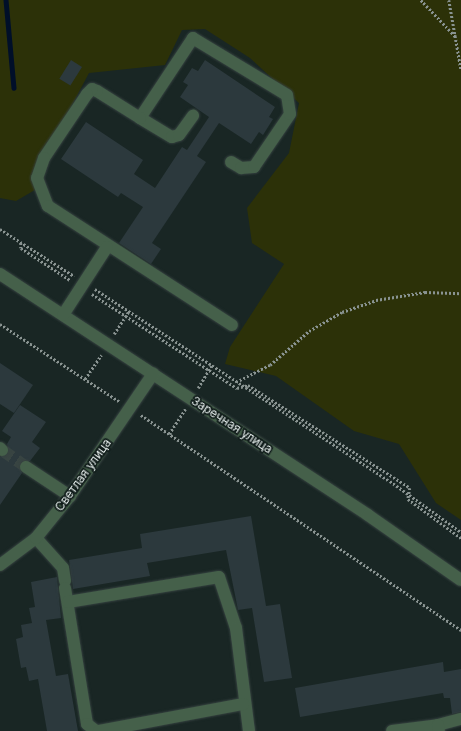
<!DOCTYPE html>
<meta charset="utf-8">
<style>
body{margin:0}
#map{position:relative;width:461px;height:731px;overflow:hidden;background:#192624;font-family:Inter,sans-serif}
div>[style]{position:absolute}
.green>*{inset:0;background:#2c3108}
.stream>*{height:4.5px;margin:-2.25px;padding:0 2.25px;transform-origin:2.25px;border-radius:2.25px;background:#000f29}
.building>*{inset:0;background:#2c393d;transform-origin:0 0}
.minor-tunnel>*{height:12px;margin-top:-6px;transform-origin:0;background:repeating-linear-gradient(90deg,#384442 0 12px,transparent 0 18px)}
.path>*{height:2.5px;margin-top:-1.25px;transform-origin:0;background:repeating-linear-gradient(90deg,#899391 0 2px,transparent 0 4px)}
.roads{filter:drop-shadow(0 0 1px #364240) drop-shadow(0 0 1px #364240)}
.minor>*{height:12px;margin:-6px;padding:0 6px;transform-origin:6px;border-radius:6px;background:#45604a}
span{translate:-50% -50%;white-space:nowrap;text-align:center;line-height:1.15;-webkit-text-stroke:3.5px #101c1a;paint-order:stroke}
.street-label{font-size:12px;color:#e8f0ee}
</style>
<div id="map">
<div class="green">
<div style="clip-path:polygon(0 0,461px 0,461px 520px,436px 503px,399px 444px,354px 431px,276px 376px,225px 364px,230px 347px,284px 264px,252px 243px,247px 208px,289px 153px,299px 103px,250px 58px,205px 29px,182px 30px,165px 65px,89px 73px,64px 120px,40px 187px,16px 201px,0 198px)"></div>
</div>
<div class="stream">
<div style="left:6px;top:0;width:88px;rotate:84.8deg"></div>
</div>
<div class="building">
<div style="left:71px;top:60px;width:13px;height:22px;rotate:32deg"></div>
<div style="clip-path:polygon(205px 60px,275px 107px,269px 117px,273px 119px,263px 135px,259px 132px,251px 144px,219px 123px,197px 156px,206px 162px,152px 243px,161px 249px,151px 264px,119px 243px,143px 207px,121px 193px,118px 197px,61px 159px,86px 122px,143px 160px,134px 174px,155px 188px,182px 147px,187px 150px,209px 117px,180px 97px,188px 85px,183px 82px,192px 68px,198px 71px)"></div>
<div style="clip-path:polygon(0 363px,33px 385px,14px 413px,0 404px)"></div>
<div style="clip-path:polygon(20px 405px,46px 422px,32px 442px,40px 448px,30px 461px,20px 463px,22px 473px,0 505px,0 457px,9px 452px,7px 444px,11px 437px,2px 431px)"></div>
<div style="clip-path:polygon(251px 516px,266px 606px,280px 604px,292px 678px,264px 682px,252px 608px,238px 610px,226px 550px,147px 563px,150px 576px,73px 589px,69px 560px,142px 548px,140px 534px)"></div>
<div style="clip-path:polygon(57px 577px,61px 618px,46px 620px,56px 676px,68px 674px,78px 731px,47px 731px,38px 679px,29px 681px,26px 667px,21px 668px,16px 639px,23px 637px,21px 625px,32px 623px,29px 608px,35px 607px,31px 582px)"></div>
<div style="clip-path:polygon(443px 662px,444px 672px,461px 669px,461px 712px,452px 714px,450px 698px,444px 698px,443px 693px,300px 717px,295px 688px)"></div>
</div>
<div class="minor-tunnel">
<div style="left:2px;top:450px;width:29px;rotate:35deg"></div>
</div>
<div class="path">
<div style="left:421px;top:0;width:50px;rotate:46.6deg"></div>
<div style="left:449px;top:0;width:70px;rotate:80.1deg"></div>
<div style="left:0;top:229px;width:88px;rotate:32.4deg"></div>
<div style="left:21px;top:243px;width:5px;rotate:90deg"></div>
<div style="left:21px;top:248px;width:59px;rotate:33.1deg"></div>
<div style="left:95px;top:289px;width:352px;rotate:33.1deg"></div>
<div style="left:390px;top:481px;width:87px;rotate:35.7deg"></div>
<div style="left:92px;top:294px;width:173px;rotate:33deg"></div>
<div style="left:237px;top:388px;width:11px;rotate:-15deg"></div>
<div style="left:248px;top:385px;width:192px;rotate:32.4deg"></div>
<div style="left:410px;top:488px;width:11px;rotate:100deg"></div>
<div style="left:408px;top:499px;width:66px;rotate:36.3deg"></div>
<div style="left:0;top:324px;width:143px;rotate:33deg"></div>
<div style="left:114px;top:334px;width:27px;rotate:-57deg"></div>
<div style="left:85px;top:379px;width:29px;rotate:-56deg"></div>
<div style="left:236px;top:382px;width:38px;rotate:-27deg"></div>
<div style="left:270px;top:365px;width:52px;rotate:-41.1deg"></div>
<div style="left:309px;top:331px;width:38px;rotate:-30deg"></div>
<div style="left:342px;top:312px;width:36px;rotate:-19deg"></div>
<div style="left:376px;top:300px;width:50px;rotate:-9.3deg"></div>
<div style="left:425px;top:292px;width:36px;rotate:2deg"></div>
<div style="left:198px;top:388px;width:26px;rotate:-59deg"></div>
<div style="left:141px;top:415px;width:386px;rotate:33.9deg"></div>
<div style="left:169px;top:434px;width:30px;rotate:-57deg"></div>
</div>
<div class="roads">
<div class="minor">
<div style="left:140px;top:118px;width:37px;rotate:31deg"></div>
<div style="left:172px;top:137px;width:7px;rotate:-16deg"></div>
<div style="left:179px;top:135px;width:24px;rotate:-54deg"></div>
<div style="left:231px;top:162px;width:12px;rotate:31deg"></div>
<div style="left:241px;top:168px;width:13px;rotate:-4deg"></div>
<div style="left:254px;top:167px;width:64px;rotate:-55.8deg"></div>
<div style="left:290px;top:114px;width:19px;rotate:-99deg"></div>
<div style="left:287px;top:95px;width:110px;rotate:-148.8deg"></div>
<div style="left:193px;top:38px;width:96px;rotate:123.5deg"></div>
<div style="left:140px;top:118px;width:51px;rotate:-147.9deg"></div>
<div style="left:97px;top:91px;width:5px;rotate:-158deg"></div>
<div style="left:92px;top:89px;width:7px;rotate:135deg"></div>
<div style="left:87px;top:94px;width:77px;rotate:123.9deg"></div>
<div style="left:44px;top:158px;width:21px;rotate:109deg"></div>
<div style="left:37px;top:178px;width:30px;rotate:69deg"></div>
<div style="left:48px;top:206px;width:219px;rotate:32.9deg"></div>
<div style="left:0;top:274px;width:440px;rotate:33.2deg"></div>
<div style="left:368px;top:515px;width:113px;rotate:35deg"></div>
<div style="left:63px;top:315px;width:81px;rotate:-57.1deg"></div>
<div style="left:0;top:448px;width:3px;rotate:45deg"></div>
<div style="left:26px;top:467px;width:53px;rotate:33.4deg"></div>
<div style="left:36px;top:538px;width:40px;rotate:48deg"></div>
<div style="left:63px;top:568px;width:13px;rotate:81deg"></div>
<div style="left:0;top:565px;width:45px;rotate:-36.9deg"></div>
<div style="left:36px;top:538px;width:54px;rotate:-51deg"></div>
<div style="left:70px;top:496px;width:148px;rotate:-55.8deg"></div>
<div style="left:65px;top:588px;width:138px;rotate:80.8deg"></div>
<div style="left:87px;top:724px;width:11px;rotate:38deg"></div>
<div style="left:68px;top:602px;width:153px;rotate:-9.4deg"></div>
<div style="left:219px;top:577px;width:54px;rotate:71.6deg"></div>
<div style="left:236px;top:628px;width:104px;rotate:82.8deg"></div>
<div style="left:438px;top:725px;width:24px;rotate:-15deg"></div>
<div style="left:99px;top:731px;width:147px;rotate:-10.6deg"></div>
<div style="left:392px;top:731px;width:46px;rotate:-7.4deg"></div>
<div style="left:438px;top:725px;width:6px;rotate:81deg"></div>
</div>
</div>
<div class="street-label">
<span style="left:232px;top:425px;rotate:33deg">Заречная улица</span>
<span style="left:83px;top:475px;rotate:-54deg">Светлая улица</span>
</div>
</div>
